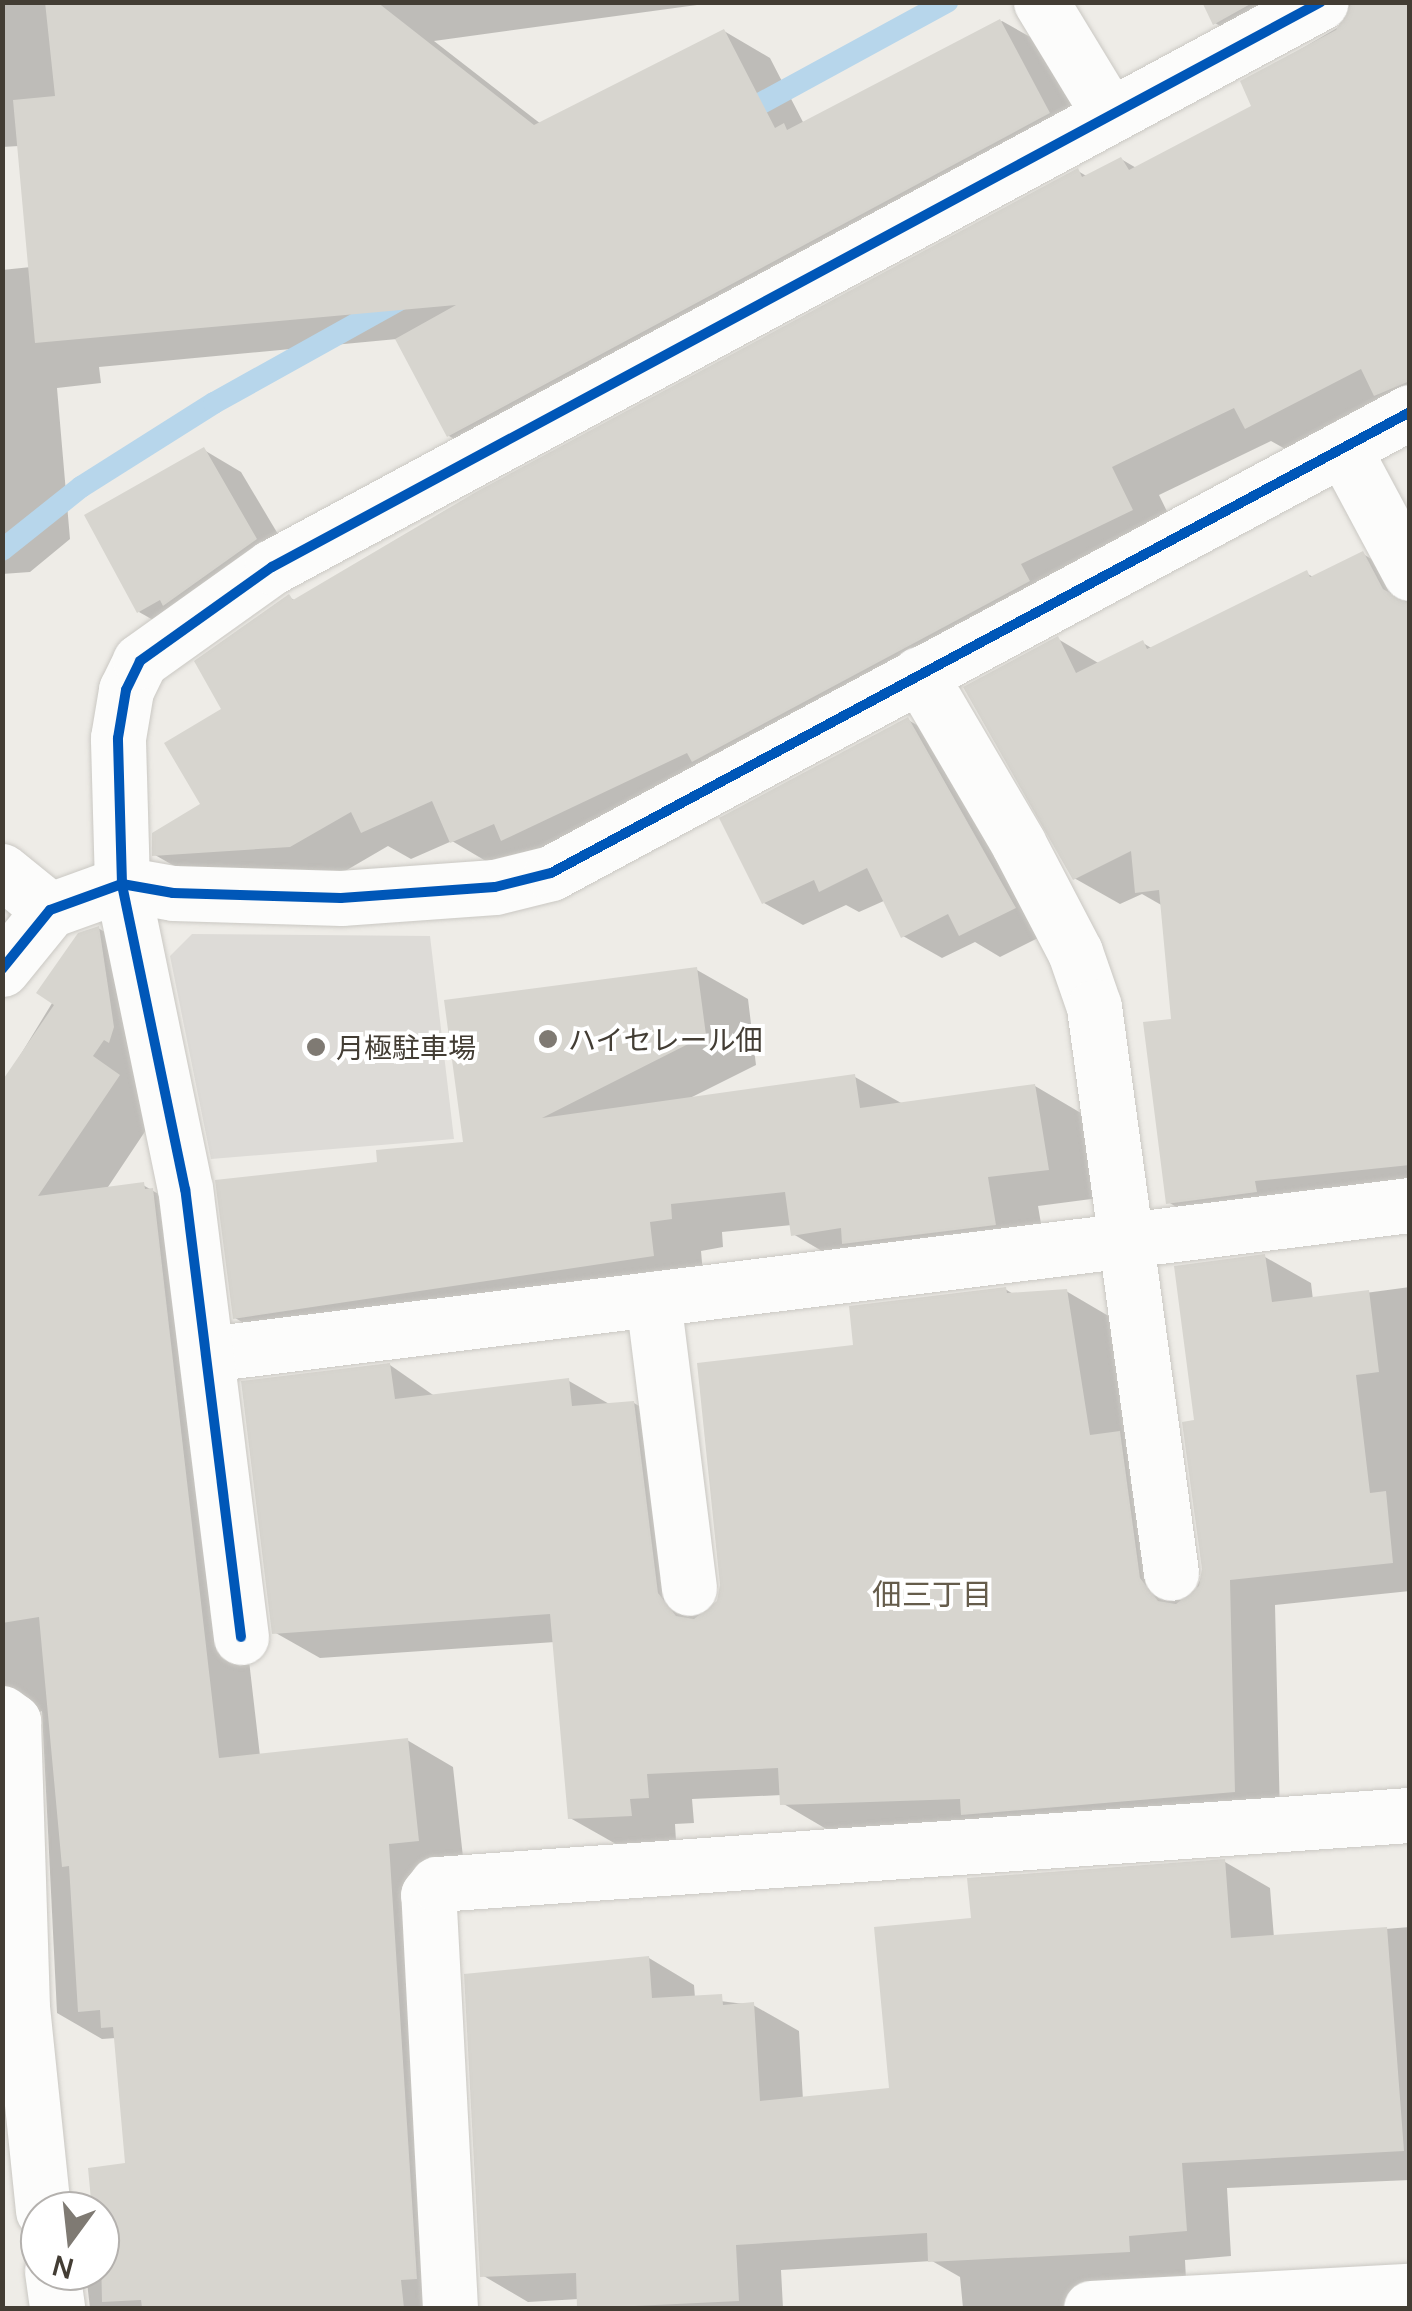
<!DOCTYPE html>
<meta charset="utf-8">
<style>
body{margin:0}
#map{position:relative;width:1412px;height:2311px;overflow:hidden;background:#eeece7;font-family:Manrope,"Noto Sans JP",sans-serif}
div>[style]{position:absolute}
.parking>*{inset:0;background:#dddbd7}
.shadow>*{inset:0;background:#0003}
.stream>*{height:22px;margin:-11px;padding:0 11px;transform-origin:11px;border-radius:11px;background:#b7d6eb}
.building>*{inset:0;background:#d7d5cf}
.roads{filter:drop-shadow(0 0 2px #cac8c3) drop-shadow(0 0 2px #cac8c3)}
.minor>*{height:55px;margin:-27.5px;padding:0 27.5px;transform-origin:27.5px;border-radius:27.5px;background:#fcfcfb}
.cycleway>*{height:10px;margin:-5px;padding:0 5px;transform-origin:5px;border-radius:5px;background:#0057b8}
.dots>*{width:28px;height:28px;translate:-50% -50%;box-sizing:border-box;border:5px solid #fff;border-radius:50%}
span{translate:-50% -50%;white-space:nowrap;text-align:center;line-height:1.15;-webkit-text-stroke:8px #fff;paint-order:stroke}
.poi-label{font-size:28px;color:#433d34}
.left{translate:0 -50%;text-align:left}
.neighbourhood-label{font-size:30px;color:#655c4b}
.frame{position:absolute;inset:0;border:5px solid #433d34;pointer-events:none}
.north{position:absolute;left:20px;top:2191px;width:100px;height:100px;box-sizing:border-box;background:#fff;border:2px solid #b4b1ae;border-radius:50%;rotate:195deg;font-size:28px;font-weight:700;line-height:40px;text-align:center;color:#433d34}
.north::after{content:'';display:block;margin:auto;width:35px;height:45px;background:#7f7a73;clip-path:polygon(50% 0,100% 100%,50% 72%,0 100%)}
</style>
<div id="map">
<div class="parking">
<div style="clip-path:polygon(192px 934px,430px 936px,454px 1139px,211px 1159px,170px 956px)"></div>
</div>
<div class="shadow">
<div style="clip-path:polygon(2px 2px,719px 2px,434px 41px,541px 124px,724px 31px,770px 58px,804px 124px,1002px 21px,1048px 47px,1094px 139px,495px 462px,449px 436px,397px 339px,99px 367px,101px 383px,57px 388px,70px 539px,30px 572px,2px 574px,2px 270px,31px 267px,19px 146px,2px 147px)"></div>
<div style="clip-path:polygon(1205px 2px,1410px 2px,1410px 396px,1296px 455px,1271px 441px,1159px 495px,1180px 538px,501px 870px,452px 841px,411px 859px,388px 846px,340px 874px,204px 883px,155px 855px,203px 805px,225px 710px,289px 597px,296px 601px,1078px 171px,1088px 177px,1121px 159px,1138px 169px,1255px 107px,1244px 82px,1349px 21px,1350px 8px,1264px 51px,1215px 23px)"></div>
<div style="clip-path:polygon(204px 450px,241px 472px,294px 561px,176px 633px,139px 612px)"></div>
<div style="clip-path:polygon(1363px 554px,1410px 582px,1410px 1196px,1214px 1229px,1168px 1202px,1174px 1021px,1163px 906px,1142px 894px,1120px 904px,1074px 878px,1058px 639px,1100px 664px,1143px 643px,1153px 649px,1306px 573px,1315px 578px)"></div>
<div style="clip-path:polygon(908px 720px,947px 742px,1054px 930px,1000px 957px,975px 942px,942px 958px,903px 936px,886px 900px,859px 912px,846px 905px,803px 925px,764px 903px)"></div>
<div style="clip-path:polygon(98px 928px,144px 955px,164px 1103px,106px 1190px,143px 1185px,198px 1217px,260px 1756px,407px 1740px,453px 1767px,464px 1866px,434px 1869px,446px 2308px,90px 2308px,86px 2274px,101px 2273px,100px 2211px,95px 2211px,128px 2165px,116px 2038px,102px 2039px,57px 2013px,42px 1711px,23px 1719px,26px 2091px,2px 2092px,2px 1085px)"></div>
<div style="clip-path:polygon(697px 970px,748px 999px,756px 1065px,688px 1099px,855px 1077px,903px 1104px,1035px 1086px,1086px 1116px,1099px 1198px,1038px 1206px,1046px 1253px,844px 1264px,793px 1234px,792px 1225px,722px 1232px,723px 1247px,701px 1251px,704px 1285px,286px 1347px,235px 1318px,380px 1164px,465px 1144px)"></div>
<div style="clip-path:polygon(1265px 1257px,1311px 1283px,1313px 1300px,1410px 1287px,1410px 1591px,1275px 1605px,1280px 1817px,828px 1830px,782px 1803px,782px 1795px,692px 1799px,694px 1823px,675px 1824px,676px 1841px,616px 1844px,570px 1818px,555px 1642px,320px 1658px,274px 1632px,390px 1365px,436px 1397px,569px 1381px,611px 1405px,634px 1403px,679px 1430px,703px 1617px,710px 1614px,856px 1347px,1005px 1289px,1015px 1295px,1066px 1291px,1112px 1318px,1165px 1460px,1185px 1601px,1191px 1600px,1205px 1569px,1197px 1423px)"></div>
<div style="clip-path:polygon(1225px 1862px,1270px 1888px,1274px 1938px,1410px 1927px,1410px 2180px,1227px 2188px,1231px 2256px,1185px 2260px,1187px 2299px,1120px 2308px,963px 2308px,960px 2277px,932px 2261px,781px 2270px,783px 2308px,580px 2308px,579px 2299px,528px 2302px,482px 2275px,649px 1958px,694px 1985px,695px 1998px,753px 2005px,799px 2031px,803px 2100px,892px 2090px,974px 1921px)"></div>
</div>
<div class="stream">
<div style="left:734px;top:118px;width:243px;rotate:-28.6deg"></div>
<div style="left:2px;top:550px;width:101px;rotate:-38.6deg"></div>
<div style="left:81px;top:487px;width:157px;rotate:-32.3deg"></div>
<div style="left:214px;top:403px;width:216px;rotate:-29.1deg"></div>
</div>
<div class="building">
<div style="clip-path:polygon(45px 2px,377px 2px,534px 125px,724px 29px,775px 128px,784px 123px,787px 130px,1000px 19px,1050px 113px,447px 437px,395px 339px,456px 305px,35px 343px,13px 100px,55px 96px)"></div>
<div style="clip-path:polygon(1202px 2px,1254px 2px,1213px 25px)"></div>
<div style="clip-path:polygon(1352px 2px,1410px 2px,1410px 381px,1374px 396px,1361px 369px,1245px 429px,1234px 408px,1112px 467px,1133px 510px,1021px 564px,1030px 581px,692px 762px,687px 753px,501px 841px,494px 824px,450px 843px,432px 801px,361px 833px,351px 812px,290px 847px,152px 856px,152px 833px,200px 804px,164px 743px,221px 709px,194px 661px,289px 594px,293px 600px,476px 492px,1078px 168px,1082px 177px,1121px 157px,1129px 170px,1251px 106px,1240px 81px,1336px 30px)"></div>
<div style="clip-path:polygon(204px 447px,257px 539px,163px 606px,160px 600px,137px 613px,84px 515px)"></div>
<div style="clip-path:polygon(1363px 551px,1383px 589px,1410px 604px,1410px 1165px,1255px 1181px,1257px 1192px,1166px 1204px,1143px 1022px,1171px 1019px,1159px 890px,1135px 893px,1131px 851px,1073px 880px,963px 687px,1058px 636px,1076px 673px,1143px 640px,1147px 649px,1307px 570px,1310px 577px)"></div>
<div style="clip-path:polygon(908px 717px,1016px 908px,959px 936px,948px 914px,901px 938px,867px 868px,819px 892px,814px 880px,762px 904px,719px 818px)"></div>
<div style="clip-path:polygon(99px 926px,114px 1027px,109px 1043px,104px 1040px,93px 1056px,120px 1075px,38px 1196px,144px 1182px,145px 1189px,153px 1188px,219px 1758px,408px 1738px,419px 1841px,389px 1844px,417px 2279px,401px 2280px,404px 2308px,142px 2308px,141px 2300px,102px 2302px,100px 2211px,92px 2211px,88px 2168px,125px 2163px,113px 2027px,101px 2028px,100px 2010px,78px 2012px,69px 1866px,62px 1867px,39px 1617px,2px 1623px,2px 1081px,54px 1005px,36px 993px,78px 933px)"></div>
<div style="clip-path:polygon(697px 967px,706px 1035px,542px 1118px,855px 1074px,860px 1108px,1035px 1084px,1049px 1170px,988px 1177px,996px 1225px,842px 1244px,841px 1228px,791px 1236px,785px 1192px,671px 1204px,672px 1219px,650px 1222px,654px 1256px,233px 1319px,215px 1180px,377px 1162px,376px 1150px,463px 1142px,444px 1000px)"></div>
<div style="clip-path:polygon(1265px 1254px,1272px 1302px,1369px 1290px,1379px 1372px,1356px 1375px,1370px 1493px,1386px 1491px,1393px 1563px,1230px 1580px,1235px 1792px,961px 1815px,960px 1799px,780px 1805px,778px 1768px,647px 1774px,649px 1798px,630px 1799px,632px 1816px,568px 1819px,550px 1614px,272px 1634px,241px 1381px,390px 1363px,395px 1399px,569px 1378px,572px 1406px,634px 1401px,658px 1593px,676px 1616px,694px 1619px,717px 1601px,720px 1585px,697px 1363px,853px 1345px,849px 1306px,1006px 1287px,1007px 1293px,1067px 1289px,1090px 1435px,1120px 1431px,1140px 1578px,1158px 1601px,1176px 1604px,1199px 1586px,1202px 1569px,1182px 1422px,1194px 1420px,1174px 1266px)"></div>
<div style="clip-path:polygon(1225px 1859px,1231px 1938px,1387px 1927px,1404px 2151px,1182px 2163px,1187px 2231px,1129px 2236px,1130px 2252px,928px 2262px,927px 2233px,736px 2245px,739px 2301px,593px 2308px,577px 2308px,576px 2273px,480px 2277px,464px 1974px,649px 1956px,652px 1998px,722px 1994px,723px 2005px,754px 2002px,760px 2101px,889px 2088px,874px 1927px,971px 1918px,967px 1878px)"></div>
</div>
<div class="roads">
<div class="minor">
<div style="left:1041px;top:2px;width:129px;rotate:58.7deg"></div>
<div style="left:1343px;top:448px;width:142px;rotate:61.8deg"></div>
<div style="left:919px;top:674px;width:196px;rotate:59.6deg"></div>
<div style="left:1018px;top:843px;width:123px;rotate:62.4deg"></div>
<div style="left:1075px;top:952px;width:58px;rotate:70.9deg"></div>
<div style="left:1094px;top:1007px;width:571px;rotate:82.25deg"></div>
<div style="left:2px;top:871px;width:62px;rotate:39.1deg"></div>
<div style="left:2px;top:969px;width:76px;rotate:-50.9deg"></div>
<div style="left:50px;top:910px;width:77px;rotate:-19.9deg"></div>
<div style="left:122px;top:884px;width:52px;rotate:10deg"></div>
<div style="left:173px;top:893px;width:168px;rotate:1.7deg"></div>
<div style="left:341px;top:898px;width:154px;rotate:-4.1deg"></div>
<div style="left:495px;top:887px;width:58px;rotate:-14deg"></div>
<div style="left:551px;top:873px;width:975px;rotate:-28.22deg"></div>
<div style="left:653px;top:1299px;width:291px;rotate:82.9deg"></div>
<div style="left:208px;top:1354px;width:1211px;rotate:-7.07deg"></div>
<div style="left:241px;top:1637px;width:451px;rotate:-97.1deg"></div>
<div style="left:185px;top:1189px;width:311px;rotate:-101.7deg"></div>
<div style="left:122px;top:884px;width:146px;rotate:-91.6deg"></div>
<div style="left:118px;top:738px;width:49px;rotate:-80.5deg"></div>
<div style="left:126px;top:690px;width:32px;rotate:-64deg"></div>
<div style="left:140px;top:661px;width:162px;rotate:-35.5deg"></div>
<div style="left:272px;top:567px;width:1191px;rotate:-28.31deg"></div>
<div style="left:2px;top:1713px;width:14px;rotate:36deg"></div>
<div style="left:13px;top:1721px;width:286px;rotate:88.2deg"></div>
<div style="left:22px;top:2007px;width:205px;rotate:84.1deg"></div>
<div style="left:52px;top:2271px;width:37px;rotate:82deg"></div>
<div style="left:450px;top:2308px;width:414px;rotate:-93deg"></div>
<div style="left:428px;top:1895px;width:14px;rotate:-51deg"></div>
<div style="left:437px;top:1884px;width:975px;rotate:-4.06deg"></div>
<div style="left:1091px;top:2308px;width:319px;rotate:-3.1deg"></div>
</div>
</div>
<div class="cycleway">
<div style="left:2px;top:969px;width:76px;rotate:-50.9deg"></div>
<div style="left:50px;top:910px;width:77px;rotate:-19.9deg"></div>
<div style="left:122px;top:884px;width:52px;rotate:10deg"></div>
<div style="left:173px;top:893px;width:168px;rotate:1.7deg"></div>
<div style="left:341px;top:898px;width:154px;rotate:-4.1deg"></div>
<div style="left:495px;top:887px;width:58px;rotate:-14deg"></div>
<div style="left:551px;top:873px;width:975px;rotate:-28.22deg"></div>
<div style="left:241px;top:1637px;width:451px;rotate:-97.1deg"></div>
<div style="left:185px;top:1189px;width:311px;rotate:-101.7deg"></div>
<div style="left:122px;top:884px;width:146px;rotate:-91.6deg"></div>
<div style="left:118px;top:738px;width:49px;rotate:-80.5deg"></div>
<div style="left:126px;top:690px;width:32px;rotate:-64deg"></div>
<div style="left:140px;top:661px;width:162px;rotate:-35.5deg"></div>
<div style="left:272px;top:567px;width:1191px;rotate:-28.31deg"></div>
</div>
<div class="dots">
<div style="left:548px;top:1039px;background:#7f7a73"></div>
<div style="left:316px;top:1047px;background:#7f7a73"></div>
</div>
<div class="poi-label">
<span class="left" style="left:568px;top:1039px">ハイセレール佃</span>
<span class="left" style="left:336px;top:1047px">月極駐車場</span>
</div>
<div class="neighbourhood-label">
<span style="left:932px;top:1594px">佃三丁目</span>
</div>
<div class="frame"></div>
<div class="north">N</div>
</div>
